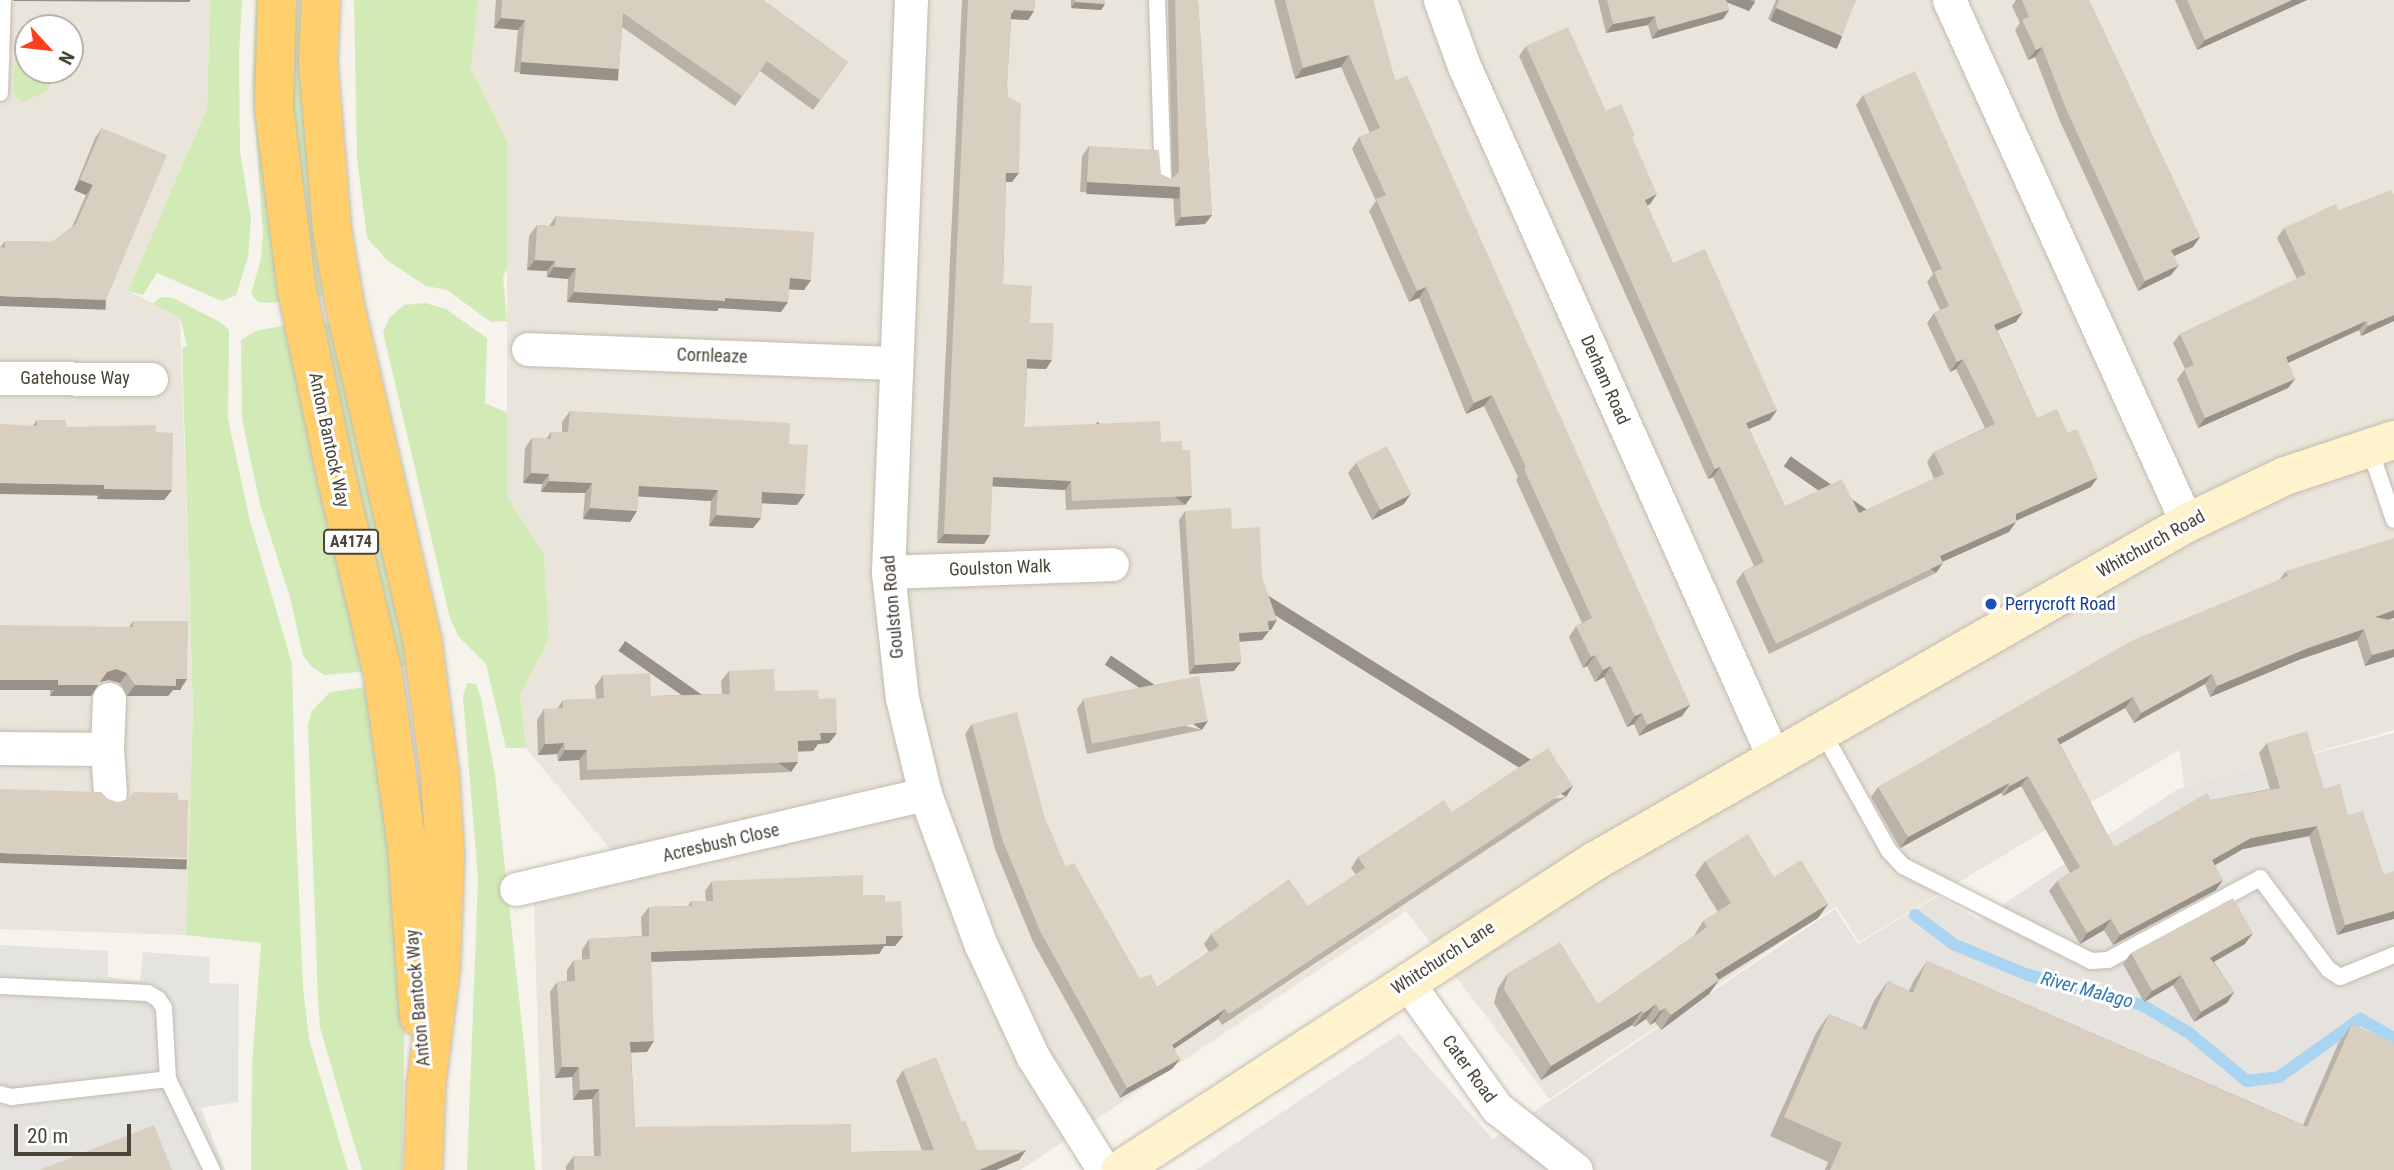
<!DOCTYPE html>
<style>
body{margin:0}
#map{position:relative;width:2394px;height:1170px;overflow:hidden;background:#f6f3ec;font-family:"Roboto Condensed",sans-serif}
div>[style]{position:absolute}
.residential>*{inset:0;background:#eae5da}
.industrial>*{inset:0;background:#e6e2dd}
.green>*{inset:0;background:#d2eab5;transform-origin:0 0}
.parking>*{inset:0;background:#e5e3e0}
.stream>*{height:12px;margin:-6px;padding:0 6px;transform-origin:6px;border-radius:6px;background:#a9d4f2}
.roads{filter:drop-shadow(0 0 2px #c2bbae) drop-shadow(0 0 2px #c2bbae)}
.lane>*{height:16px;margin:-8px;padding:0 8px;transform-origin:8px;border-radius:8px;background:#fff}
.street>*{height:33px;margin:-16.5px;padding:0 16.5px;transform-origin:16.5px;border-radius:16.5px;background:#fff}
.secondary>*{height:38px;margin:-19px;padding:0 19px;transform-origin:19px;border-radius:19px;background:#fff3cd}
.highway>*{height:38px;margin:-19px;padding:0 19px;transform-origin:19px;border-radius:19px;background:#ffcf6e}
.wall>*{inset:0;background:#bab2a6}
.shaded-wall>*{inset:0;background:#979187;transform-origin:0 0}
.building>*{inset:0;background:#d8cfc1;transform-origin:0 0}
.dots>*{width:19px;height:19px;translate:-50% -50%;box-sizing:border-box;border:4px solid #fff;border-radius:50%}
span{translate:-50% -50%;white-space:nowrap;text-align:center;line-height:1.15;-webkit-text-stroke:6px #fff;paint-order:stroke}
.shield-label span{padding:2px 5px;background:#fff;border:2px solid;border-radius:5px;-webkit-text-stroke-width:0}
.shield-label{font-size:16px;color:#4b4439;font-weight:700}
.street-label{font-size:18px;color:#4b4439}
.transit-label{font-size:18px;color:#164399}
.left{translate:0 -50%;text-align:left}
.water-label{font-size:19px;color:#2e7ab2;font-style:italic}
.north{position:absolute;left:14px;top:14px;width:70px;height:70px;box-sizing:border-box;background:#fff;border:2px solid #b7b4b0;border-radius:50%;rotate:117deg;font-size:19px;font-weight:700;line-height:28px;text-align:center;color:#4b4439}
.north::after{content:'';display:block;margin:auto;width:24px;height:32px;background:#fc3f1d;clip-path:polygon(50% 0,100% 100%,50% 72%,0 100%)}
.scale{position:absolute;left:14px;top:1124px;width:117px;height:32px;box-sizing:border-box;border:4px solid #4b4439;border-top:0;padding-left:9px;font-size:21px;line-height:24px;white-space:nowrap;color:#4b4439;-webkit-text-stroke:5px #fff;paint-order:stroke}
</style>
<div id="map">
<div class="residential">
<div style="clip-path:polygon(evenodd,0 0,210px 0,207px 108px,128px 291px,180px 317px,193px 709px,186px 935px,0 929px,0 0,28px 28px,70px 28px,70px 70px,28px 70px,28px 28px)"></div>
<div style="clip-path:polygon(478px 0,2394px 0,2394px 730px,2185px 789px,2179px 750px,1859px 942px,1836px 906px,1549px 1099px,1406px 911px,1021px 1170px,542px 1170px,534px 903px,636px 880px,526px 748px,520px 695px,549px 639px,544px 555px,507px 496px,507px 141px,471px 68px)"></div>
</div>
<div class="industrial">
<div style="clip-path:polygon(2394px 733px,2394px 1170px,1196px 1170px,1399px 1034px,1493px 1139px,1835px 909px,1858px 944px,1938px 896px,1979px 920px,2178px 789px)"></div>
</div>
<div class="green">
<div style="clip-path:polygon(210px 0,242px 0,239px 57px,240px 151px,251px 219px,248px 257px,236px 295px,222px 301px,157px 273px,143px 295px,128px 291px,207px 108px)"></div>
<div style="clip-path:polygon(256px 0,266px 0,287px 301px,272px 303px,258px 302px,251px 294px,261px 259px,263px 235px,252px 83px)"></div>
<div style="clip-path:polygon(289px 0,311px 0,331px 296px,311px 297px,290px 118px)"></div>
<div style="clip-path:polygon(354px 0,478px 0,471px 68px,507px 141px,507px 269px,503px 276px,507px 321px,491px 322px,447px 290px,426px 286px,388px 261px,367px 238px,357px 158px)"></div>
<div style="clip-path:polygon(16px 46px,28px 46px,28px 70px,67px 70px,44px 92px,22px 103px,13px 93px)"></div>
<div style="clip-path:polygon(161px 297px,173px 298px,220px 322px,229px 330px,228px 419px,249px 517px,292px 664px,296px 827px,303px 988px,309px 1039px,348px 1170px,251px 1170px,252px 1066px,261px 943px,186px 935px,193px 709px,182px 348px,187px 346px,180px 317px,152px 304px)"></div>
<div style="clip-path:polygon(425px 303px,446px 309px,487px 338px,485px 403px,507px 413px,507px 496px,544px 555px,549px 639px,520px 695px,526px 748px,506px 748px,486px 664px,458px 636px,450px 618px,383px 332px,389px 318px,404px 305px)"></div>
<div style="left:336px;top:321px;width:351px;height:21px;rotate:78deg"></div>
<div style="clip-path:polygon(292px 324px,370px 671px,325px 675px,312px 667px,303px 655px,290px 597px,260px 504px,242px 419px,241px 340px,256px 331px)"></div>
<div style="clip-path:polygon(467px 683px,476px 684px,481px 698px,495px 775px,524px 1044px,535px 1170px,467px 1170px,478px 879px,463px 696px)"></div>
<div style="clip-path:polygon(373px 686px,405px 1005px,402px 1170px,362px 1170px,320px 1028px,318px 1000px,308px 725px,312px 711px,330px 692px)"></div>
</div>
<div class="parking">
<div style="clip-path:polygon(0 945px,108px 951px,108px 977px,140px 981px,143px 952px,210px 957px,209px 983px,239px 984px,238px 1102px,201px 1108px,225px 1170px,0 1170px)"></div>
</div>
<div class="stream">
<div style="left:1915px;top:915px;width:48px;rotate:37.3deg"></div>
<div style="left:1953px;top:944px;width:81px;rotate:22.5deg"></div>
<div style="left:2028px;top:975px;width:118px;rotate:14.7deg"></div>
<div style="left:2142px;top:1005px;width:55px;rotate:30.8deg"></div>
<div style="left:2189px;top:1033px;width:75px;rotate:39.6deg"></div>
<div style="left:2247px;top:1081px;width:32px;rotate:-7deg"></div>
<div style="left:2279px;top:1077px;width:100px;rotate:-35.6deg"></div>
<div style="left:2360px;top:1019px;width:39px;rotate:29deg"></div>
</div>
<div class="roads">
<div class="lane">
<div style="left:1157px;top:0;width:178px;rotate:88.1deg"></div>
<div style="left:0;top:93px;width:93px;rotate:-88.2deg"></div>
<div style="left:2369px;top:447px;width:77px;rotate:71.1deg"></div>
<div style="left:1822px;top:731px;width:137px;rotate:60.8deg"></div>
<div style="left:1889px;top:851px;width:21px;rotate:47deg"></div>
<div style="left:1903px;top:866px;width:211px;rotate:26.8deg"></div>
<div style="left:2091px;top:961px;width:17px;rotate:-3deg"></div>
<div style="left:2108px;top:960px;width:173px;rotate:-28.3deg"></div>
<div style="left:2260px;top:878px;width:114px;rotate:53.2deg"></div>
<div style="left:2328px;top:969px;width:14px;rotate:34deg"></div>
<div style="left:2340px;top:977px;width:58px;rotate:-22.2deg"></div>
<div style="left:0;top:986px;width:148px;rotate:2.7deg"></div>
<div style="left:148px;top:993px;width:12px;rotate:31deg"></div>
<div style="left:158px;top:999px;width:11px;rotate:56deg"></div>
<div style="left:164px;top:1008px;width:71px;rotate:86.8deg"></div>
<div style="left:168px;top:1079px;width:101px;rotate:64.2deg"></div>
<div style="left:0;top:1094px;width:11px;rotate:15deg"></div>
<div style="left:11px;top:1097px;width:158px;rotate:-6.5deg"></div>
</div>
<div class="street">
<div style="left:911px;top:0;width:572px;rotate:92.3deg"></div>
<div style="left:888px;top:572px;width:127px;rotate:83.7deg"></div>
<div style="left:902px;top:698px;width:99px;rotate:76.5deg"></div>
<div style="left:925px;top:794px;width:161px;rotate:69.7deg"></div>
<div style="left:981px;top:945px;width:123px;rotate:65.1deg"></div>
<div style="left:1033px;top:1057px;width:133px;rotate:57.9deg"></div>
<div style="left:1440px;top:0;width:70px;rotate:70deg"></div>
<div style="left:1464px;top:66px;width:758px;rotate:65.87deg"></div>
<div style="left:1949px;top:0;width:575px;rotate:65.53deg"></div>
<div style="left:528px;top:349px;width:368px;rotate:2.2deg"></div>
<div style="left:0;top:378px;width:151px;rotate:0.4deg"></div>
<div style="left:888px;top:572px;width:224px;rotate:-2deg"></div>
<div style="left:109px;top:699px;width:50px;rotate:92.3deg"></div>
<div style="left:107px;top:749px;width:44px;rotate:86.1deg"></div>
<div style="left:0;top:748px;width:107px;rotate:0.5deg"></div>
<div style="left:516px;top:889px;width:420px;rotate:-13.1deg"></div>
<div style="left:1407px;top:982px;width:155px;rotate:54.5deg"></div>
<div style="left:1497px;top:1108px;width:100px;rotate:38.1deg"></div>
</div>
<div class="secondary">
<div style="left:1120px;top:1170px;width:567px;rotate:-33.05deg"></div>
<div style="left:1595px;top:861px;width:682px;rotate:-29.72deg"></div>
<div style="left:2187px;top:523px;width:109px;rotate:-25.6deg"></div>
<div style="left:2285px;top:476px;width:115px;rotate:-18.3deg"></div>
</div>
<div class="highway">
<div style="left:277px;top:0;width:108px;rotate:91.6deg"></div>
<div style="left:274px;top:108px;width:183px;rotate:82.8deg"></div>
<div style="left:297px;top:290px;width:198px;rotate:78.1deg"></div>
<div style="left:338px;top:484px;width:196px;rotate:76.7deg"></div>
<div style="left:383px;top:675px;width:172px;rotate:82deg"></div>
<div style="left:407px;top:845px;width:172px;rotate:86deg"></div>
<div style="left:321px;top:0;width:62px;rotate:92.8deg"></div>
<div style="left:318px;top:62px;width:169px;rotate:85.2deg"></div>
<div style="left:332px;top:230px;width:77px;rotate:80.3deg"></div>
<div style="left:345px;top:306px;width:342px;rotate:77deg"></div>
<div style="left:422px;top:639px;width:138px;rotate:82.5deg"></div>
<div style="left:440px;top:776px;width:79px;rotate:86.4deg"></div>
<div style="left:445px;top:855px;width:111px;rotate:92.1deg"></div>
<div style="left:441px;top:966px;width:121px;rotate:97.1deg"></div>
<div style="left:426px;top:1086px;width:84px;rotate:92deg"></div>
</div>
</div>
<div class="wall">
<div style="clip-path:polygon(496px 0,763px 0,848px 62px,813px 110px,760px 71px,735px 106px,622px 27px,619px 69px,612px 79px,514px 72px,518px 30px,494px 28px)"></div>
<div style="clip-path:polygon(962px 0,1035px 0,1034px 11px,1028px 20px,1011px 19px,1007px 84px,1012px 182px,1006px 182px,1003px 284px,1030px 323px,1052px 360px,1046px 369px,1027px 368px,1024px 427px,1161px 442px,1182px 450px,1192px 496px,1185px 505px,1066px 510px,1065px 490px,992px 486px,990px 535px,984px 544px,937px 543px)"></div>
<div style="clip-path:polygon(1071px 0,1105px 0,1105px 4px,1101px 10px,1071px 8px)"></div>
<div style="clip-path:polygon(1168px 0,1198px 0,1212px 215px,1205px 224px,1175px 226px,1173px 197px,1080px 192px,1082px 156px,1089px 146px,1171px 179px,1172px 178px)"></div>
<div style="clip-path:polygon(1274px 0,1373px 0,1395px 81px,1690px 705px,1682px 716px,1639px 736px,1634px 724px,1627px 727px,1604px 677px,1595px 682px,1587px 666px,1583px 668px,1569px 637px,1576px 626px,1582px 623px,1516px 480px,1518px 477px,1484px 406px,1466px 414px,1419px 298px,1409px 302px,1369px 211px,1376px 201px,1352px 149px,1359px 137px,1370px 133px,1341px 67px,1295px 79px)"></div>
<div style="clip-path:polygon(1598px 0,1755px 0,1755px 2px,1749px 11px,1727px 2px,1729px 10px,1723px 19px,1652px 39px,1648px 25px,1606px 33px)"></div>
<div style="clip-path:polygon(1776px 0,1856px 0,1834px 47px,1768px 19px)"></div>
<div style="clip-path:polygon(2016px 0,2089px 0,2200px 237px,2193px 247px,2174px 256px,2171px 275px,2138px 291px,2059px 119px,2035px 57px,2028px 60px,2015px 30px,2020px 23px,2012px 6px)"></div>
<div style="clip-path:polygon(2175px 0,2307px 0,2197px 50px)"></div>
<div style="clip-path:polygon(1526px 46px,1632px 139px,1650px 204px,1647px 205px,1673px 263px,1777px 410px,1770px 420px,1749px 429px,1785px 506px,1859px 513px,1934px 479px,1927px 462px,1934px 452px,1985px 428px,1956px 369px,1950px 372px,1927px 323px,1934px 313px,1940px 310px,1927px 282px,1933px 274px,1856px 105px,1863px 95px,2016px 322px,1997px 330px,2037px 418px,2091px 487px,2016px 520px,2009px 532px,1942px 562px,1936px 573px,1769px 654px,1736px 582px,1743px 572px,1754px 566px,1713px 477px,1708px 479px,1519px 56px)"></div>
<div style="clip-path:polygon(102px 128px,106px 300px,100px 310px,0 247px,5px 241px,52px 242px,72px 227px,86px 195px,74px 190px,95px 138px)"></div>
<div style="clip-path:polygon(556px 216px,811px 280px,804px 290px,789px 289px,781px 312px,719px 308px,717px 311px,567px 302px,568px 279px,547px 277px,547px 271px,527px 270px,529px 236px,537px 225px,549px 226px)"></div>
<div style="clip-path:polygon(2284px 228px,2394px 321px,2361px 336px,2359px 330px,2288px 363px,2295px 379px,2288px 388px,2198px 428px,2177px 379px,2185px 369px,2173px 343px,2180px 334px,2297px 279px,2277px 238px)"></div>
<div style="clip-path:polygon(570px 411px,789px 444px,797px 505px,762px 503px,761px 518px,753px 528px,709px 526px,711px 501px,671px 498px,638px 496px,637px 511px,630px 522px,583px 519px,585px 493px,541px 492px,542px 484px,523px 483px,525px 448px,532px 438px,546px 439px,551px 432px,562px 432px,562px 422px)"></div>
<div style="clip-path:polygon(37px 420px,66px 427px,156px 432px,172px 490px,164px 500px,97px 499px,97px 496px,33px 425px)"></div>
<div style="clip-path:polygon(1356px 463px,1404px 504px,1372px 520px,1348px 473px)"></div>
<div style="clip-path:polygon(1185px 511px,1232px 529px,1262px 577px,1271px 630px,1269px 630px,1262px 640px,1239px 642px,1241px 662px,1234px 671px,1189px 674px,1179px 520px)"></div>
<div style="clip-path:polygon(2286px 571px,2388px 620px,2394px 621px,2394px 657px,2365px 666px,2357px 640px,2301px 659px,2210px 697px,2205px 684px,2134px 723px,2125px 708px,2060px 744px,2114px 847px,2211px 800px,2270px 789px,2259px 753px,2267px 743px,2324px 789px,2348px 815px,2384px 875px,2337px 935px,2309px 836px,2243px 849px,2215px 865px,2216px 890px,2113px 945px,2104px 930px,2080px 944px,2049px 891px,2057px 881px,2070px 873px,2021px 786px,2003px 796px,2001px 793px,1900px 848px,1871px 797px,1878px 787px,2280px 579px)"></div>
<div style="clip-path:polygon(133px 621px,187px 679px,180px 690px,173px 690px,168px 696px,127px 696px,120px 683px,109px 680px,100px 682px,91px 696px,50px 696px,50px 690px,0 690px,129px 627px)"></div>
<div style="clip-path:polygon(729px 671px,775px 691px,819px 699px,829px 743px,818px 744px,813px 751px,798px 751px,798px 762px,791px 772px,580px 780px,579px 760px,558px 761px,557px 754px,538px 755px,537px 720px,544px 709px,557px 709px,563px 700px,596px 699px,595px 686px,603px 675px,651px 696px,722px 694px,721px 681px)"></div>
<div style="clip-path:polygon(1083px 700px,1202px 730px,1087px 754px,1077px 709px)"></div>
<div style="clip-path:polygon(972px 724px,1045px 819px,1065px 866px,1140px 979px,1157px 987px,1209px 952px,1204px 944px,1211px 934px,1308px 906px,1356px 875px,1351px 868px,1358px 857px,1452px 812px,1566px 797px,1222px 1025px,1218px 1019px,1174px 1049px,1180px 1059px,1172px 1069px,1120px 1098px,1033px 942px,995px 849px,965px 734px)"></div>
<div style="clip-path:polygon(1705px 861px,1774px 877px,1828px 904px,1818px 918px,1719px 980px,1709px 994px,1661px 1030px,1655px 1022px,1650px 1025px,1646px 1019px,1634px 1027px,1632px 1025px,1541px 1080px,1494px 1003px,1498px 988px,1508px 973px,1598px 1004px,1694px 936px,1703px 921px,1718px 912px,1695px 875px)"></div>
<div style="clip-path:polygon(712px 881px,863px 895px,885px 902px,903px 936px,895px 946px,884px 946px,879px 954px,651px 962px,647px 1052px,631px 1052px,635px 1127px,851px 1152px,922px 1151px,896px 1081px,903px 1070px,962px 1122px,977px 1150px,1026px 1150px,1019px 1160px,996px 1170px,566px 1170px,566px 1166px,574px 1156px,594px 1156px,592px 1099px,573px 1100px,572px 1077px,555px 1078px,550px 992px,557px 982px,567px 981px,567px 970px,574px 960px,582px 960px,582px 950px,589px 939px,642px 936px,641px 917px,649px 907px,688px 906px,691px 901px,706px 901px,705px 891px)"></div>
<div style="clip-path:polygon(2245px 944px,2214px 962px,2234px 992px,2227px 1003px,2194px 1022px,2173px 985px,2144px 1002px,2123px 964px,2131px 953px)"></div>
<div style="clip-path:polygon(1927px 961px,2303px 1125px,2338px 1044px,2352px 1024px,2394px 1170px,1825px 1170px,1828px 1162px,1770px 1136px,1816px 1033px,1829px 1014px,1862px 1028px,1874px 1001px,1888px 981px,1909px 991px,1914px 980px)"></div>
</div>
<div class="shaded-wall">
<div style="clip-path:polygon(14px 0,191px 0,189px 2px,13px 1px)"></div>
<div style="clip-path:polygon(1721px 0,1750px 0,1755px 2px,1749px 11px)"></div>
<div style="clip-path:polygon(2292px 0,2307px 0,2197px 50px,2205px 40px)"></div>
<div style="clip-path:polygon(1075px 2px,1105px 4px,1101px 10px,1071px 8px)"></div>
<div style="left:1776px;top:8px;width:72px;height:14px;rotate:23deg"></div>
<div style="clip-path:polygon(1014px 10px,1034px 11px,1028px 20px,1008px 19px)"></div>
<div style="clip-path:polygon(1729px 10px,1723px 19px,1652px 39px,1658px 30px)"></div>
<div style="clip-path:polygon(1655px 16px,1648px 25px,1606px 33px,1613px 24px)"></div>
<div style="clip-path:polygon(501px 18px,525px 20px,518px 30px,494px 28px)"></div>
<div style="clip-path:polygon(2042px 47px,2035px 57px,2028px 60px,2036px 50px)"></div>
<div style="clip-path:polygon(1349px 55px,1341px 67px,1295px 79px,1303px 68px)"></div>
<div style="left:521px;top:62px;width:98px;height:12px;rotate:4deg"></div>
<div style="clip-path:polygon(1006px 173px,1019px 173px,1012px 182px,1000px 182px)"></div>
<div style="clip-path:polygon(80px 180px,93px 185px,86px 195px,74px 190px)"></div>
<div style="left:1087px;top:182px;width:93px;height:12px;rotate:3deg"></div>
<div style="clip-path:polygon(1657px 194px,1650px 204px,1638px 210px,1645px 200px)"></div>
<div style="clip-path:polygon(1212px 215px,1205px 224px,1175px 226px,1181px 217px)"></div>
<div style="clip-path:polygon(2200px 237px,2193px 247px,2164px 261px,2171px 250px)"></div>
<div style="clip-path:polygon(535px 260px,555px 261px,547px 271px,527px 270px)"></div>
<div style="clip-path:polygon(2179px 265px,2171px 275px,2138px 291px,2145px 281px)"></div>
<div style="clip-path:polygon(554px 267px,576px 268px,568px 279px,547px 277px)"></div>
<div style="clip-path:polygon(790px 278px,811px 280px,804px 290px,783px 289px)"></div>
<div style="clip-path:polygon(1426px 287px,1419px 298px,1409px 302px,1417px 291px)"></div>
<div style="clip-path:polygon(574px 292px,725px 298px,788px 302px,781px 312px,719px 308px,717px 311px,567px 302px)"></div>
<div style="left:0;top:296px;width:106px;height:10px;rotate:2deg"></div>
<div style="clip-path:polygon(2023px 312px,2016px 322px,1987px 335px,1994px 325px)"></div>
<div style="clip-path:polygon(2394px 315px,2394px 321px,2361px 336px,2368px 326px)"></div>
<div style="clip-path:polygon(2366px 321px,2359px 330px,2279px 367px,2286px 357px)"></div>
<div style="clip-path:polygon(1027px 359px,1052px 360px,1046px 369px,1021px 368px)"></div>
<div style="clip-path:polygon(1963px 359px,1956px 369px,1950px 372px,1957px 362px)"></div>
<div style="clip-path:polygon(2295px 379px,2288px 388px,2198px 428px,2205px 418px)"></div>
<div style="clip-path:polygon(1492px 395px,1484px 406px,1466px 414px,1474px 403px)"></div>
<div style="clip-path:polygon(1777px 410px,1770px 420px,1739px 433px,1746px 423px)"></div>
<div style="clip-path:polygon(1720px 467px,1713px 477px,1708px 479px,1715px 469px)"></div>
<div style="clip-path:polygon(531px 473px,549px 474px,542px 484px,523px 483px)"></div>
<div style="clip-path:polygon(993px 477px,1071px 481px,1065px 490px,986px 486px)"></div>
<div style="clip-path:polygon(2098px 477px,2091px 487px,2009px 524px,2016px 514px)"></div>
<div style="clip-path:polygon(549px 481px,592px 483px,585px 493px,541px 492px)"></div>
<div style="left:0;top:483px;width:104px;height:11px;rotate:1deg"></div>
<div style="clip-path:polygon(639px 486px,718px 490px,711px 501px,631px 496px)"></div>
<div style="clip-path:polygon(104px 489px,172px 490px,164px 500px,97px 499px)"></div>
<div style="clip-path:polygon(762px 492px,805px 494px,797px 505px,755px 503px)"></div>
<div style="clip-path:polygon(1411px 494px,1404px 504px,1372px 520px,1379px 510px)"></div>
<div style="left:1192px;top:496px;width:11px;height:120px;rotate:128deg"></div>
<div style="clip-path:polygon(590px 508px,637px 511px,630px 522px,583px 519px)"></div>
<div style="clip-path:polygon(716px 515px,761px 518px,753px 528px,709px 526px)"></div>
<div style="clip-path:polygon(2016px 522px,2009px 532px,1933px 566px,1940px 556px)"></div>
<div style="clip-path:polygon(944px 534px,990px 535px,984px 544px,937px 543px)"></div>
<div style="left:1943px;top:563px;width:12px;height:186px;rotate:125deg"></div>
<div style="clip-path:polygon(2394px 610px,2394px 618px,2367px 627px,2375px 617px)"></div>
<div style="clip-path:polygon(1277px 620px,1271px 630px,1262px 630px,1268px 621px)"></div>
<div style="clip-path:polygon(2364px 629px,2357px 640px,2301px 659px,2210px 697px,2217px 686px,2308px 648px)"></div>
<div style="clip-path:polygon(1269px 631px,1262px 640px,1232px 642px,1239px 633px)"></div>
<div style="clip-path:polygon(2394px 649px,2394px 657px,2365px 666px,2372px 655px)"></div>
<div style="clip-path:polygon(1595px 655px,1587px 666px,1583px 668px,1591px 657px)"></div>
<div style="clip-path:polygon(1241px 662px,1234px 671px,1189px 674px,1195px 665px)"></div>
<div style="clip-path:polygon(1611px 666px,1604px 677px,1595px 682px,1603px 670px)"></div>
<div style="clip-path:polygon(116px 669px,127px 673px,120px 683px,109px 680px,99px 682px,107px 672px)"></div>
<div style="clip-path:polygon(2212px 674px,2205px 684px,2134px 723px,2141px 713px)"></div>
<div style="clip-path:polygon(176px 679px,187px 679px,180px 690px,173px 690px,168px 696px,127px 696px,135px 685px)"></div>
<div style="left:0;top:680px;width:58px;height:10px"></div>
<div style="clip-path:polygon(58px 685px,98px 685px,91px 696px,50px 696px)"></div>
<div style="clip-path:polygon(2133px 697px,2125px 708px,2050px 750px,2057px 739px)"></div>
<div style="clip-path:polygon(1690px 705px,1682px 716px,1639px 736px,1647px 725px)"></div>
<div style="clip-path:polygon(1642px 713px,1634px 724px,1627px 727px,1635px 716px)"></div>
<div style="left:1208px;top:721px;width:11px;height:117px;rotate:124deg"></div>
<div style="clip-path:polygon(820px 733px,837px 733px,829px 743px,818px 744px,813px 751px,790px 752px,798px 741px)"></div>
<div style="clip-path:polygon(564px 743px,557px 754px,538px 755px,545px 744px)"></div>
<div style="clip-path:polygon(565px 750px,587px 750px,579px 760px,558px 761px)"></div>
<div style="left:798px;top:762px;width:12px;height:211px;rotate:125deg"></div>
<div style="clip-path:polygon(2028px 776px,2021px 786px,2003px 796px,2010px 786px)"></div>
<div style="clip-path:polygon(2009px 783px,2001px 793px,1900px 848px,1908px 837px)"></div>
<div style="left:1573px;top:786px;width:13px;height:413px;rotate:122deg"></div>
<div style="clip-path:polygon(2317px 826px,2309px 836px,2243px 849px,2205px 871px,2212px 860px,2251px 838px)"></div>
<div style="left:0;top:853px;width:187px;height:10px;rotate:2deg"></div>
<div style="clip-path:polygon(2223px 880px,2216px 890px,2113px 945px,2120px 935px)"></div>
<div style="clip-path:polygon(1828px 904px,1818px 918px,1705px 988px,1715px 974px)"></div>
<div style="clip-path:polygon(2394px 911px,2394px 919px,2337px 935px,2345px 925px)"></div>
<div style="clip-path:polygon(2111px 919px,2104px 930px,2080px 944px,2087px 933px)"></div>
<div style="clip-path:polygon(2253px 933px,2245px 944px,2203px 968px,2210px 958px)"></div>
<div style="clip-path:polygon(886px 936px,903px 936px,895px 946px,884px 946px,879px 954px,644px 962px,651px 952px)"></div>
<div style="clip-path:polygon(2181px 975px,2173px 985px,2144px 1002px,2152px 991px)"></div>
<div style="clip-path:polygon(1719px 980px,1709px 994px,1661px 1030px,1671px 1015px)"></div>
<div style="clip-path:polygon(2234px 992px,2227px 1003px,2194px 1022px,2201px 1012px)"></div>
<div style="clip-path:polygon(1656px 1004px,1646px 1019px,1634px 1027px,1644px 1013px)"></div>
<div style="clip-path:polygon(1665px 1008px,1655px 1022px,1650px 1025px,1660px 1011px)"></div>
<div style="clip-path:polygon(1225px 1009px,1218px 1019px,1165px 1055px,1172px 1045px)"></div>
<div style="clip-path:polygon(1642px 1011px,1632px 1025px,1541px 1080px,1551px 1066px)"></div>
<div style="clip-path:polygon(654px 1041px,647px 1052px,623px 1053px,630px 1042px)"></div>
<div style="clip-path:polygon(1180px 1059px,1172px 1069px,1120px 1098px,1127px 1088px)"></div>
<div style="clip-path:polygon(562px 1067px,579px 1067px,572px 1077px,555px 1078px)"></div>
<div style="clip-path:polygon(599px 1089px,592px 1099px,573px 1100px,580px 1090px)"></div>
<div style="clip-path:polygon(1026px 1150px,1019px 1160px,996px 1170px,979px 1170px)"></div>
</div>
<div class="building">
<div style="clip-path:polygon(502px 0,763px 0,848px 62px,820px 100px,767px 61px,742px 96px,623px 13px,619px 69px,521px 62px,525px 20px,501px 18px)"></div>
<div style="clip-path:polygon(968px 0,1035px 0,1034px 11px,1014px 10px,1011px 14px,1007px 84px,1008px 97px,1021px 104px,1019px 173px,1006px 173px,1003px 284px,1032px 286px,1030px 323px,1054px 323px,1052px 360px,1027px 359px,1024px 427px,1160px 421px,1161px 442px,1182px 441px,1182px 450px,1190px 450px,1192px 496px,1072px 501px,1071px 481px,993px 477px,990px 535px,944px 534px)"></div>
<div style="clip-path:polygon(1075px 0,1105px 0,1105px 4px,1075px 2px)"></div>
<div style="clip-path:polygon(1175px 0,1198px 0,1212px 215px,1181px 217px,1180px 187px,1087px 182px,1089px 146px,1159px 150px,1161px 174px,1171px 179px,1179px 172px)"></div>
<div style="clip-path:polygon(1285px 0,1373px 0,1395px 81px,1407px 75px,1690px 705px,1647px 725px,1642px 713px,1635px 716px,1611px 666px,1603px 670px,1595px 655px,1591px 657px,1576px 626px,1592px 618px,1524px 469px,1526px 467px,1492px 395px,1474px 403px,1426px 287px,1417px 291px,1376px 199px,1386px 195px,1359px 137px,1380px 128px,1349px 55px,1303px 68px)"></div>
<div style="clip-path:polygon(1607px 0,1726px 0,1729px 10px,1658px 30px,1655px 16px,1613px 24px)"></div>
<div style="clip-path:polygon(1779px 0,1856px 0,1842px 36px,1776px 8px)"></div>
<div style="clip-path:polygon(2022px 0,2089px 0,2200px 237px,2171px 250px,2179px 265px,2145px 281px,2066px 109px,2042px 47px,2036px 50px,2022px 20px,2029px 17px)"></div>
<div style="clip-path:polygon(2187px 0,2292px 0,2205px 40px)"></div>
<div style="clip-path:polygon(1568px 27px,1606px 111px,1621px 104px,1635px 136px,1632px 137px,1657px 194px,1645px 200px,1673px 263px,1705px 249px,1777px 410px,1746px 423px,1785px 506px,1842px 479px,1859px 513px,1944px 474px,1934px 452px,1995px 424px,1963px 359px,1957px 362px,1934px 313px,1949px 306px,1934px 272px,1942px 269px,1863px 95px,1915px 71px,2023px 312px,1994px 325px,2037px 418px,2057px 409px,2068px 433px,2077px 429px,2098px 477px,2016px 514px,2016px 522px,1940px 556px,1943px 563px,1776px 644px,1743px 572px,1764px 562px,1720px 467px,1715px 469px,1526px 46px)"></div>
<div style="clip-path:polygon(102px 128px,167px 155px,106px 300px,0 296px,0 247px,5px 248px,5px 241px,52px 242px,76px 224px,93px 185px,80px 180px)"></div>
<div style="clip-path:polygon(2391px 190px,2394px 195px,2394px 315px,2368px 326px,2366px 321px,2286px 357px,2295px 379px,2205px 418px,2184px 369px,2194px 365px,2180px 334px,2306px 274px,2284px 228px,2336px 204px,2339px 210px)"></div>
<div style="clip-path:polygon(556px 216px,814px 232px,811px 280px,790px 278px,788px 302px,725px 298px,725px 301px,574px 292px,576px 268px,554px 267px,555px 261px,535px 260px,537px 225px,555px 226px)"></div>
<div style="clip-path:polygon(570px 411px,790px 423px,789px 444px,808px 445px,805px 494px,762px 492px,761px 518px,716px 515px,718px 490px,678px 488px,639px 486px,637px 511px,590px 508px,592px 483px,549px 481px,549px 474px,531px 473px,532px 438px,551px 439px,551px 432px,568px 432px)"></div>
<div style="clip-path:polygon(37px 420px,66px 420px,66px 427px,156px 425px,156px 432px,173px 433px,172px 490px,104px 489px,104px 485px,0 483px,0 424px,37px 426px)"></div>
<div style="left:1387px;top:446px;width:54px;height:35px;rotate:63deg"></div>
<div style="clip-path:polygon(1231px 508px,1232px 529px,1260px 527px,1262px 577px,1277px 620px,1268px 621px,1269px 631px,1239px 633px,1241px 662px,1195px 665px,1185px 511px)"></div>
<div style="clip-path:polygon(2394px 538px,2394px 610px,2375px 617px,2394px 621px,2394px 649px,2372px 655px,2364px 629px,2308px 648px,2217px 686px,2212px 674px,2141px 713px,2133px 697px,2057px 739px,2114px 847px,2207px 793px,2211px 800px,2280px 788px,2267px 743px,2307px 731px,2324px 789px,2340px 784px,2348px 815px,2363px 811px,2384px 875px,2394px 871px,2394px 911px,2345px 925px,2317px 826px,2251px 838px,2212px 860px,2223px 880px,2120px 935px,2111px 919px,2087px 933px,2057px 881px,2080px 867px,2028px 776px,2010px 786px,2009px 783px,1908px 837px,1878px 787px,2131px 641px,2288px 576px,2286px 571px)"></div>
<div style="clip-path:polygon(133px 621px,188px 621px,187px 679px,176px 679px,176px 686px,135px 685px,127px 673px,116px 669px,107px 672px,98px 685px,58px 685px,58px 680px,0 680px,0 625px,133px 627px)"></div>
<div style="clip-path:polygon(774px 669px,775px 691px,818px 690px,819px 699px,836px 698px,837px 733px,820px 733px,821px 740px,798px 741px,798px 762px,587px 770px,587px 750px,565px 750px,564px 743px,545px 744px,544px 709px,563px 708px,563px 700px,604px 698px,603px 675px,650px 673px,651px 696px,688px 695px,730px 694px,729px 671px)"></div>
<div style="left:1199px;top:676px;width:46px;height:118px;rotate:79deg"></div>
<div style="clip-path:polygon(1017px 712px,1045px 819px,1065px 866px,1074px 863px,1140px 979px,1151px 974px,1157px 987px,1219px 946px,1211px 934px,1289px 879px,1308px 906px,1365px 868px,1358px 857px,1444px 800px,1452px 812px,1548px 748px,1573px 786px,1229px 1014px,1225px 1009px,1172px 1045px,1180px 1059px,1127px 1088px,1040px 931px,1002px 839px,972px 724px)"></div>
<div style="clip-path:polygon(0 789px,101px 792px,108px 799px,118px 802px,128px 799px,134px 792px,178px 793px,178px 800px,188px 800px,187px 858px,0 853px)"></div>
<div style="clip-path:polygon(1748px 834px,1774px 877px,1801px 860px,1828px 904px,1715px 974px,1719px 980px,1671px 1015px,1665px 1008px,1660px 1011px,1656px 1004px,1644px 1013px,1642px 1011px,1551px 1066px,1504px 989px,1508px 973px,1560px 942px,1598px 1004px,1707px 927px,1703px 921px,1731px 903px,1705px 861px)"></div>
<div style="clip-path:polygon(863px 875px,863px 895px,885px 895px,885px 902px,901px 901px,903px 936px,886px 936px,886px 944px,651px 952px,654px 1041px,630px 1042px,635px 1127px,851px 1124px,851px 1152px,934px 1150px,903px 1070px,936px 1057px,962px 1122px,965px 1120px,977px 1150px,1026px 1150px,979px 1170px,574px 1170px,574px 1156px,601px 1156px,599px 1089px,580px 1090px,579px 1067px,562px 1067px,557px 982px,575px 981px,574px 960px,590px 959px,589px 939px,649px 936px,649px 907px,692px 906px,691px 901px,713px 901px,712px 881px)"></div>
<div style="clip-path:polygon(2233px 898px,2253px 933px,2210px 958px,2234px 992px,2201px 1012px,2181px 975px,2152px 991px,2131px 953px)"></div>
<div style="clip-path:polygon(1927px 961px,2307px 1127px,2352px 1024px,2394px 1043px,2394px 1170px,1830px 1170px,1842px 1143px,1784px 1117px,1829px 1014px,1866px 1030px,1888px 981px,1913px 993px)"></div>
<div style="clip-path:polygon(154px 1125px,172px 1170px,39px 1170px)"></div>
</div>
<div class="dots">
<div style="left:1991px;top:604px;background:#1a4fb4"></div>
</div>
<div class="shield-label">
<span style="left:351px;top:542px">A4174</span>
</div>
<div class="street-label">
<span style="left:712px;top:356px;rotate:2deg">Cornleaze</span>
<span style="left:75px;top:378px">Gatehouse Way</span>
<span style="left:1605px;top:380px;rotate:66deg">Derham Road</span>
<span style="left:329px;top:440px;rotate:78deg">Anton Bantock Way</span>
<span style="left:2151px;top:544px;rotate:-29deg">Whitchurch Road</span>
<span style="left:1000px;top:568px;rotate:-2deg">Goulston Walk</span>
<span style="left:893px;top:607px;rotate:-95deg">Goulston Road</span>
<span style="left:721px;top:843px;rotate:-13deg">Acresbush Close</span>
<span style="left:1443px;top:958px;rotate:-33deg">Whitchurch Lane</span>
<span style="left:418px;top:998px;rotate:-95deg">Anton Bantock Way</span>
<span style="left:1469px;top:1069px;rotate:54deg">Cater Road</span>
</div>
<div class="transit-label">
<span class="left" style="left:2005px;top:604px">Perrycroft Road</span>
</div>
<div class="water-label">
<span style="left:2087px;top:990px;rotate:15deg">River Malago</span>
</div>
<div class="north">N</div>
<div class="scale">20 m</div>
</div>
